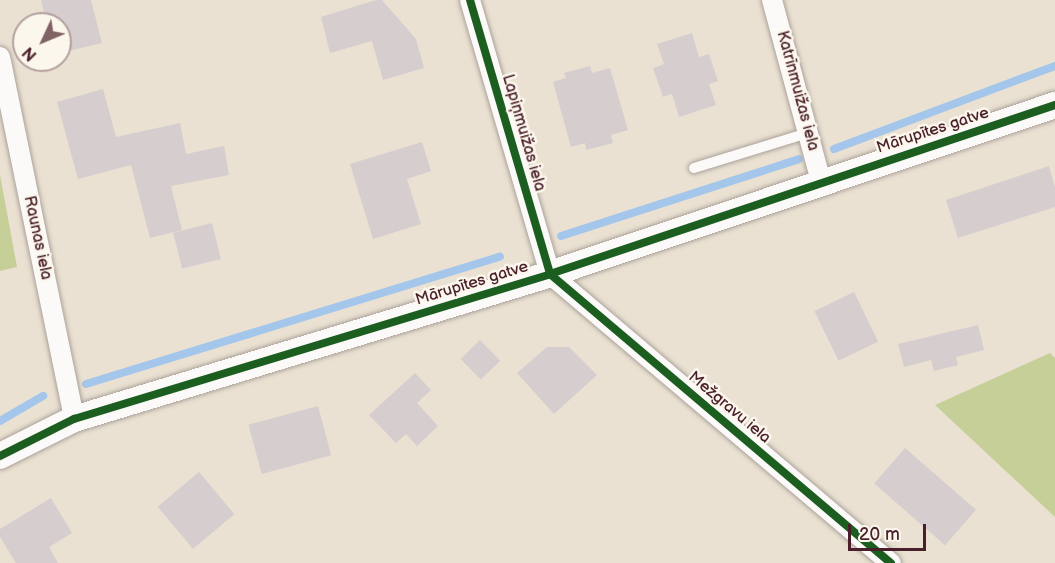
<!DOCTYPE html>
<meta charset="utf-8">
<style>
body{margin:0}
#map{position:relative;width:1055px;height:563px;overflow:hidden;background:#eae1d2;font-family:"Balsamiq Sans",sans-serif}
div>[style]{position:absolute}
.green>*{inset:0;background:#c5cf97}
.stream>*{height:8px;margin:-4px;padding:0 4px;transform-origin:4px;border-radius:4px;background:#a3c6ea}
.building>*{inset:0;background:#d6cdcf;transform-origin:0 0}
.roads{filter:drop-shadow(0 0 2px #aca29b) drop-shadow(0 0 2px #aca29b)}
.service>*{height:10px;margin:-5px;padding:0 5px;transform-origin:5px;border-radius:5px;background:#fcfaf8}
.minor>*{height:20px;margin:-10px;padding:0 10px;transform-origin:10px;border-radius:10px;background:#fcfaf8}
.tertiary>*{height:26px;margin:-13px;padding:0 13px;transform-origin:13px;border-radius:13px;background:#fcfaf8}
.cycleway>*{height:8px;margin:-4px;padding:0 4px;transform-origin:4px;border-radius:4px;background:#1b5e20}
span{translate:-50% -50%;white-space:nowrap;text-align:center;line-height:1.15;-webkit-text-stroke:5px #fbf7ec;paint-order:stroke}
.street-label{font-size:16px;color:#4a1f2b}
.north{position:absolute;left:12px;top:12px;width:60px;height:60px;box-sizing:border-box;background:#fbf7ec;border:2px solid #b4a19f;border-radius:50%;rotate:226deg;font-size:16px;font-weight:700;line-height:24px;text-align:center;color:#4a1f2b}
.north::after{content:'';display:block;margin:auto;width:21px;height:27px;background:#826365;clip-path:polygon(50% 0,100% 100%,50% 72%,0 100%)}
.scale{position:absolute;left:848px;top:524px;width:78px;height:27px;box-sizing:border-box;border:3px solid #4a1f2b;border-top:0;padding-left:8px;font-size:18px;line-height:21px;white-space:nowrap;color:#4a1f2b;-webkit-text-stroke:4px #fbf7ec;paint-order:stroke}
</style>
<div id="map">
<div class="green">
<div style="clip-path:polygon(0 175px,17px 267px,0 271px)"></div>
<div style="clip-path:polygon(1050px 353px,1055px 358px,1055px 517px,935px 405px)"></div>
</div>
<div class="stream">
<div style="left:834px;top:149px;width:236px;rotate:-20.6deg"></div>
<div style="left:561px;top:236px;width:250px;rotate:-17.9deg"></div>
<div style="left:86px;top:384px;width:433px;rotate:-17.1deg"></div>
<div style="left:0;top:421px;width:50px;rotate:-30.2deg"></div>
</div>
<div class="building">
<div style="clip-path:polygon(41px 0,91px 0,102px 43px,60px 53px,60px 24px,47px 24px)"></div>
<div style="clip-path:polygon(376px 0,382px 0,416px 39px,424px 68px,383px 80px,372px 41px,330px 53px,321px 17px)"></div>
<div style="clip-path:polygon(692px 33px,699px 57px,709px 54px,718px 81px,709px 84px,716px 105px,679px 117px,672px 94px,663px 97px,653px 68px,664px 64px,657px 44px)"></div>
<div style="clip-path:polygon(590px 66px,592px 73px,610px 68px,628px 130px,611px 135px,613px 143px,586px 150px,585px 143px,571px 147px,553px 82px,566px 78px,564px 73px)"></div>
<div style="clip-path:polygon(103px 89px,116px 137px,180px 123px,186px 154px,224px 146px,229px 175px,171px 186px,182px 230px,150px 238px,131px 165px,78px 179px,57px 102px)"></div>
<div style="clip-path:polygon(422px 142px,431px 171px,407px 179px,421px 224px,373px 239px,350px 164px)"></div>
<div style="clip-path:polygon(1049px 166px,1055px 187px,1055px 207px,958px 238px,946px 200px)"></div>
<div style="left:212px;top:223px;width:37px;height:40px;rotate:76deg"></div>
<div style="left:854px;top:292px;width:55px;height:44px;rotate:64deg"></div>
<div style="clip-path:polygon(978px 325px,984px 350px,956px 357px,958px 365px,934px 371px,931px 360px,904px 367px,898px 344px)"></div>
<div style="left:480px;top:340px;width:29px;height:27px;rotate:46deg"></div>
<div style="clip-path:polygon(547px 347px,569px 347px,597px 375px,554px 414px,517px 373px)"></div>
<div style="clip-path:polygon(415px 373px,431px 390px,417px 403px,438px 426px,417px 446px,406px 434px,396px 443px,369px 415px)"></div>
<div style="left:318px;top:406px;width:51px;height:72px;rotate:75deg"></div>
<div style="left:905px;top:448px;width:94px;height:47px;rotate:41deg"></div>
<div style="left:199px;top:472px;width:55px;height:54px;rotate:50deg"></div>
<div style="clip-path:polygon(51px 498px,72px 533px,49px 547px,58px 563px,16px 563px,0 537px,0 529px)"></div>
</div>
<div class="roads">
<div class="service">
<div style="left:694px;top:168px;width:119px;rotate:-17.1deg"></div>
</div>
<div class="minor">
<div style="left:470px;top:0;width:285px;rotate:73.7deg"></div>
<div style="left:550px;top:274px;width:447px;rotate:40.3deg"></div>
<div style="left:772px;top:0;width:188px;rotate:74.9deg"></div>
<div style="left:0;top:57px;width:369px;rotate:78.4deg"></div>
</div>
<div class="tertiary">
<div style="left:0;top:456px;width:83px;rotate:-26.6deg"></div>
<div style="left:74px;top:419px;width:498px;rotate:-16.9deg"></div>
<div style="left:550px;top:274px;width:533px;rotate:-18.5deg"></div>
</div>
</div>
<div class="cycleway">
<div style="left:470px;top:0;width:285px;rotate:73.7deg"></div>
<div style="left:550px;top:274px;width:447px;rotate:40.3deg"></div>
<div style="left:0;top:456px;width:83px;rotate:-26.6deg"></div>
<div style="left:74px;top:419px;width:498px;rotate:-16.9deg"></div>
<div style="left:550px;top:274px;width:533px;rotate:-18.5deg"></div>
</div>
<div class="street-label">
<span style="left:797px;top:91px;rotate:75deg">Katrīnmuižas iela</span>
<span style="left:933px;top:131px;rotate:-18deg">Mārupītes gatve</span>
<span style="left:523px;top:133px;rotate:74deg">Lapiņmuižas iela</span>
<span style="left:37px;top:238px;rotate:78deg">Raunas iela</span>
<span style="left:472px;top:284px;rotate:-17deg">Mārupītes gatve</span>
<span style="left:729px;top:408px;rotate:40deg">Mežgravu iela</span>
</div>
<div class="north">N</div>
<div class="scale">20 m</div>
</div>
